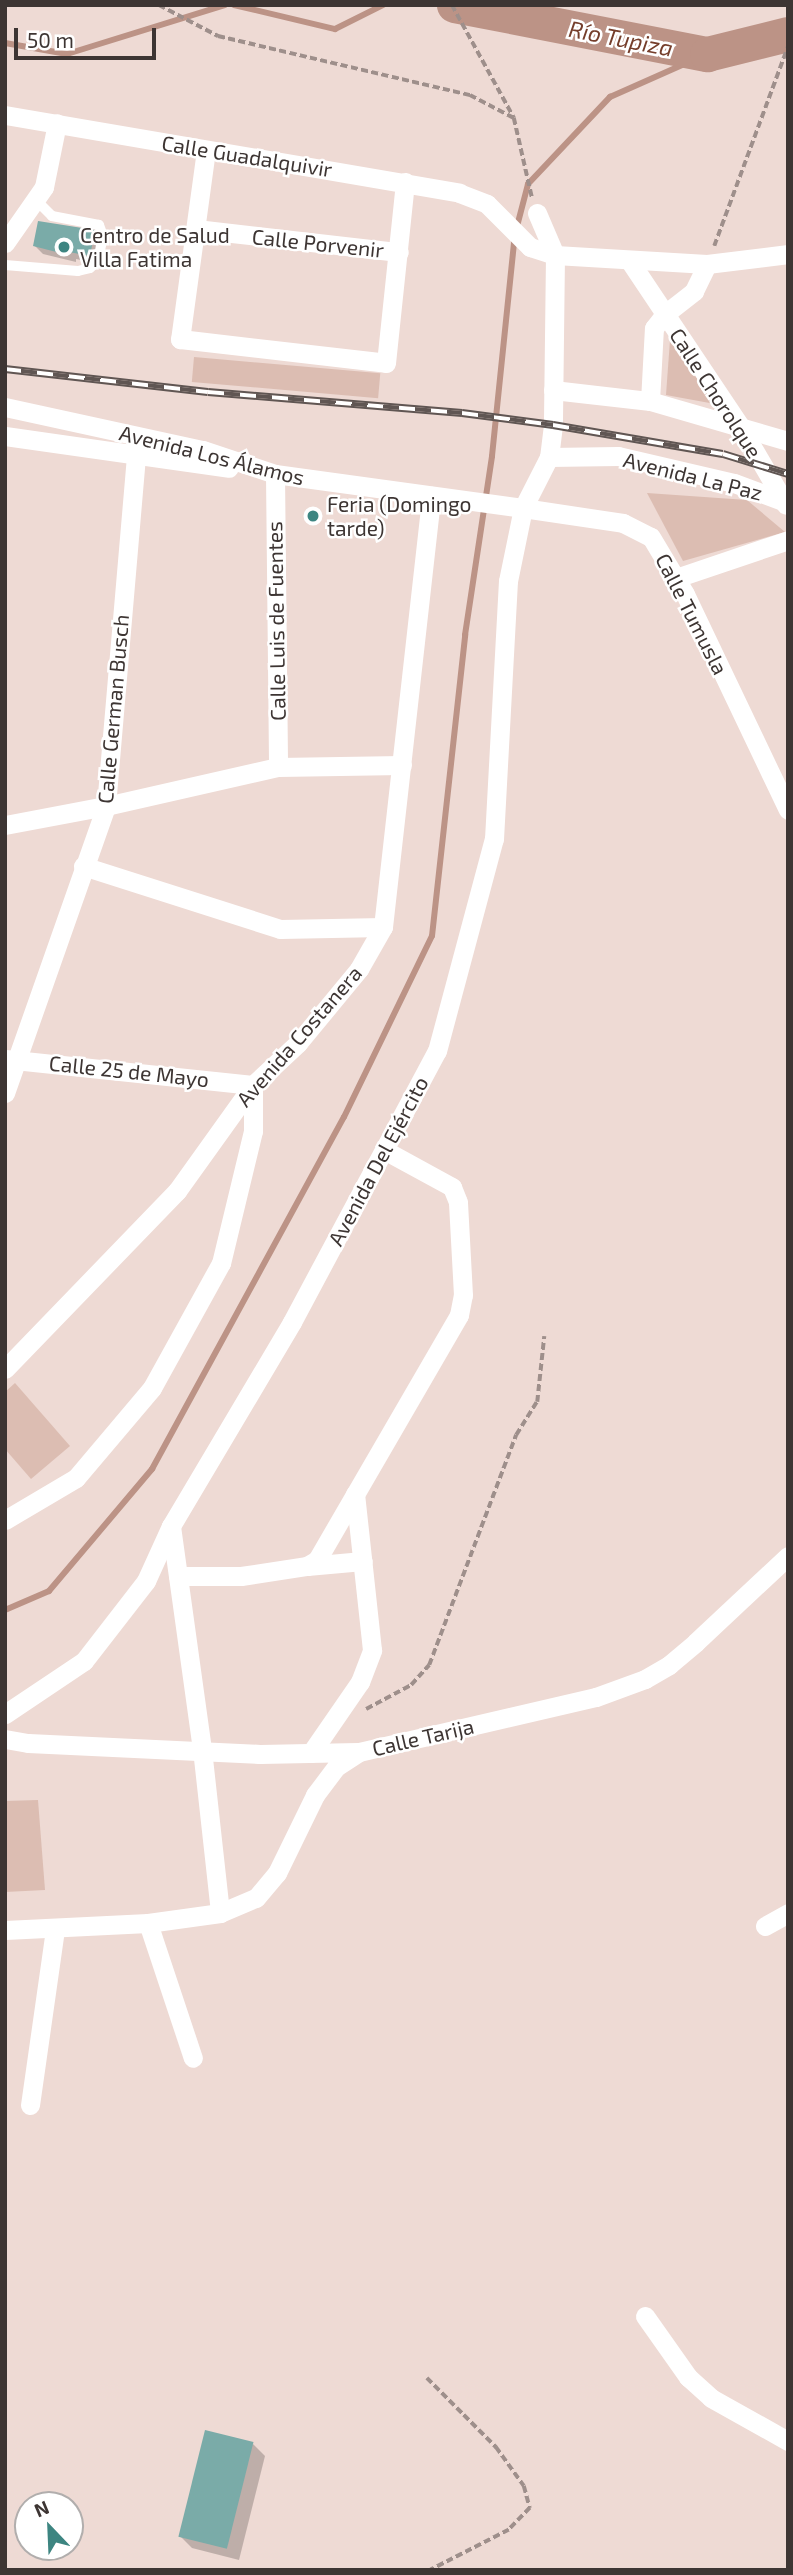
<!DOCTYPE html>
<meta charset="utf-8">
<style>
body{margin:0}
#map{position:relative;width:793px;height:2575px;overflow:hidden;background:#eedad4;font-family:"Exo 2",sans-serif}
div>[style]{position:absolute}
.green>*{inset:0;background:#dcbdb2;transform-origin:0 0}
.shadow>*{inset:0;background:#0003}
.stream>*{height:6px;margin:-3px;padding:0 3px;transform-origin:3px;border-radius:3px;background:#bc9386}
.river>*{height:35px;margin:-17.5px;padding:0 17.5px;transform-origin:17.5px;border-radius:17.5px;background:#bc9386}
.building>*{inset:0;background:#7aaba8;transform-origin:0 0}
.path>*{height:3.5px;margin-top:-1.75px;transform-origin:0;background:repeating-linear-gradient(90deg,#9e8f8b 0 7px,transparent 0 10.5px)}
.lane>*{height:10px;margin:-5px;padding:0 5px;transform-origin:5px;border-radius:5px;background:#fff}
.street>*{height:19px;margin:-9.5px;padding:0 9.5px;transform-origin:9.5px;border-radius:9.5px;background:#fff}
.rail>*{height:8px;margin-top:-4px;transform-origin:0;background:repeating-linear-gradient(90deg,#fff 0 16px,#605653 0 32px);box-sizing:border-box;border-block:2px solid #605653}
.dots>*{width:19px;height:19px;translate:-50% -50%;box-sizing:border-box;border:4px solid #fff;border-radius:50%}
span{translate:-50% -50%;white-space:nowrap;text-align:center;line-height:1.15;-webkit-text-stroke:5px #fff;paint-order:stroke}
.street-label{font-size:21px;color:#3d3533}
.poi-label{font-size:21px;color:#3d3533}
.left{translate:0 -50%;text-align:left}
.water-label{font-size:23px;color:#753e2b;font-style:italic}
.frame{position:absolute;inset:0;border:7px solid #3d3533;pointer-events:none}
.north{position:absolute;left:14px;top:2491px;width:70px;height:70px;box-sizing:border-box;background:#fff;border:2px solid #b1aead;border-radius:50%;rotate:337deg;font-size:19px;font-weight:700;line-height:28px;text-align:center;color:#3d3533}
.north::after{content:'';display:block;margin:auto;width:24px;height:32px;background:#3d8581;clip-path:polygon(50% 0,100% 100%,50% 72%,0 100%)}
.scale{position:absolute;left:14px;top:28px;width:142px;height:32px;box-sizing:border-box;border:4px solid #3d3533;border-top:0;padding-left:9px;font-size:21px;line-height:24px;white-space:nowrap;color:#3d3533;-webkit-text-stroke:5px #fff;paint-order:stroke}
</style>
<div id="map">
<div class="green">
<div style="clip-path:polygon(670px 340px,715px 404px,666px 395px)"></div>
<div style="left:194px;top:357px;width:187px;height:25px;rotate:5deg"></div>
<div style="clip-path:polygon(647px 493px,747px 500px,785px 532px,683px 561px)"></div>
<div style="clip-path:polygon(15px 1383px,70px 1446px,31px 1479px,5px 1449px,5px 1392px)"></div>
<div style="clip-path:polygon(38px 1800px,45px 1890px,5px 1892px,5px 1801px)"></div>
</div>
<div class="shadow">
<div style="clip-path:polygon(94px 232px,102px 240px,97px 263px,76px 259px,76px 262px,43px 254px,35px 246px)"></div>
<div style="clip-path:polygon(253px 2444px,265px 2456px,239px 2560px,192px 2548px,180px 2536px)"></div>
</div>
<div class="stream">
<div style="left:234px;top:5px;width:104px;rotate:13.4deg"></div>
<div style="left:335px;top:29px;width:54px;rotate:-26.6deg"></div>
<div style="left:477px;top:5px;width:7px;rotate:74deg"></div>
<div style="left:5px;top:43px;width:63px;rotate:10.1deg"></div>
<div style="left:67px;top:54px;width:165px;rotate:-17.2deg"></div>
<div style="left:5px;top:1610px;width:48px;rotate:-23.4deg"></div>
<div style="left:49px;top:1591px;width:160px;rotate:-49.8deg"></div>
<div style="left:152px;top:1469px;width:401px;rotate:-61.4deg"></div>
<div style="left:344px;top:1117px;width:201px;rotate:-64.1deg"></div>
<div style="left:432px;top:936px;width:303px;rotate:-83.7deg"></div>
<div style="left:465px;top:635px;width:181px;rotate:-81.4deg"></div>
<div style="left:492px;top:456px;width:223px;rotate:-84.1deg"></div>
<div style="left:515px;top:234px;width:52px;rotate:-75.4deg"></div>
<div style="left:528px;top:184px;width:120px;rotate:-46.7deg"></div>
<div style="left:610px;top:97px;width:106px;rotate:-23.9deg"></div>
</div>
<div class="river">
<div style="left:454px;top:5px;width:258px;rotate:11deg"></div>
<div style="left:707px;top:54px;width:83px;rotate:-13.9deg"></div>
</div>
<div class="building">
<div style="clip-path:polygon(38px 221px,95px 230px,90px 256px,69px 252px,68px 255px,33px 246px)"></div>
<div style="left:205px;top:2430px;width:50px;height:110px;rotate:14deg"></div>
</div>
<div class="path">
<div style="left:159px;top:5px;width:67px;rotate:27.7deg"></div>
<div style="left:218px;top:36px;width:259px;rotate:13.2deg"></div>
<div style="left:470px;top:95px;width:50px;rotate:27.6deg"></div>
<div style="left:452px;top:5px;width:129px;rotate:61.2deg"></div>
<div style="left:514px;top:118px;width:81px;rotate:77.2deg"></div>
<div style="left:714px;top:246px;width:213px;rotate:-69.7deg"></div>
<div style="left:366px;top:1709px;width:51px;rotate:-28.1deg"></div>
<div style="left:411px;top:1685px;width:27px;rotate:-48deg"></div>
<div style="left:429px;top:1665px;width:246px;rotate:-69.3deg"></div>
<div style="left:516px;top:1435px;width:39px;rotate:-58deg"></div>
<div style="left:537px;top:1402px;width:66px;rotate:-83.9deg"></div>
<div style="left:427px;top:2378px;width:98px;rotate:45deg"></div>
<div style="left:496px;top:2447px;width:48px;rotate:54.3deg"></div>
<div style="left:524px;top:2486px;width:23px;rotate:75deg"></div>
<div style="left:530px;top:2508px;width:30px;rotate:134deg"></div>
<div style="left:509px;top:2530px;width:88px;rotate:152.9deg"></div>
</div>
<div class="lane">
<div style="left:5px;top:265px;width:73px;rotate:4.7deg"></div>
<div style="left:78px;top:271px;width:12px;rotate:-14deg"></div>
<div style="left:90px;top:268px;width:11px;rotate:-41deg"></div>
<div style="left:98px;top:261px;width:25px;rotate:-79deg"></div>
<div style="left:103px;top:236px;width:12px;rotate:-110deg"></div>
<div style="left:99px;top:225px;width:48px;rotate:-169.2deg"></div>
<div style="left:52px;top:216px;width:23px;rotate:-135deg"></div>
</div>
<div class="street">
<div style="left:5px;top:115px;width:461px;rotate:9.7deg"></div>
<div style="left:459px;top:193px;width:30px;rotate:21deg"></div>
<div style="left:487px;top:204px;width:61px;rotate:45deg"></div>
<div style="left:530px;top:247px;width:26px;rotate:18deg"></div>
<div style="left:555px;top:255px;width:152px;rotate:3.4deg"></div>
<div style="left:707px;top:264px;width:82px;rotate:-7deg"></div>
<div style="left:206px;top:150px;width:191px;rotate:97.8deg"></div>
<div style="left:180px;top:339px;width:207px;rotate:6.6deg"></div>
<div style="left:386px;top:363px;width:182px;rotate:-84deg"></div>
<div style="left:537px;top:213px;width:46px;rotate:66.8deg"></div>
<div style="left:555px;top:255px;width:170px;rotate:90.7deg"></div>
<div style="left:553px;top:425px;width:32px;rotate:97deg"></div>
<div style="left:196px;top:229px;width:204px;rotate:6.5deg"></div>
<div style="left:5px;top:243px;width:68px;rotate:-55.1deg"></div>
<div style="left:44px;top:187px;width:65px;rotate:-78.5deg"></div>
<div style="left:629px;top:260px;width:200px;rotate:56.2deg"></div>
<div style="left:740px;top:426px;width:91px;rotate:59.8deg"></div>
<div style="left:553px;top:390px;width:98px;rotate:6.5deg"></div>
<div style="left:650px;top:401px;width:144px;rotate:16.2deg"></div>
<div style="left:650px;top:401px;width:73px;rotate:-86.9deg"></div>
<div style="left:654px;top:328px;width:18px;rotate:-52deg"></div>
<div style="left:665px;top:314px;width:37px;rotate:-38deg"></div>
<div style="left:694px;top:291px;width:30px;rotate:-64deg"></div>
<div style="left:5px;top:407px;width:203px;rotate:12.3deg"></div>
<div style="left:203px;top:450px;width:76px;rotate:18.4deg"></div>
<div style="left:275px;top:474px;width:250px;rotate:7.8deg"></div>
<div style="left:523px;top:508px;width:57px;rotate:-63deg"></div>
<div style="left:549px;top:457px;width:69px;rotate:-0.8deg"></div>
<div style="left:618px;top:456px;width:119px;rotate:13.1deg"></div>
<div style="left:734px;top:483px;width:58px;rotate:20.3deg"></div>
<div style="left:5px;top:436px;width:226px;rotate:8.1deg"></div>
<div style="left:275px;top:474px;width:293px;rotate:89.4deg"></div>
<div style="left:676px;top:578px;width:118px;rotate:-18.7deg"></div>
<div style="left:5px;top:825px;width:103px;rotate:-10.7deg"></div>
<div style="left:106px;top:806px;width:176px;rotate:-12.8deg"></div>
<div style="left:278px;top:767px;width:124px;rotate:-0.9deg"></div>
<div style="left:83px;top:866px;width:207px;rotate:17.7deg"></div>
<div style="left:280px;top:929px;width:103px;rotate:-1.1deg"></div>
<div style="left:5px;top:1059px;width:249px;rotate:6deg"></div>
<div style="left:253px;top:1085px;width:46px;rotate:90deg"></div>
<div style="left:253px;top:1131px;width:136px;rotate:103.6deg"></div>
<div style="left:221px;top:1263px;width:143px;rotate:118.9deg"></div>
<div style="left:152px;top:1388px;width:118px;rotate:130.2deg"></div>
<div style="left:76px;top:1478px;width:82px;rotate:149.4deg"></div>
<div style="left:5px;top:1093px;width:304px;rotate:-70.6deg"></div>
<div style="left:106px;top:806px;width:371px;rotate:-85.1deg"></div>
<div style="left:5px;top:1369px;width:248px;rotate:-46deg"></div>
<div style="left:177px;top:1191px;width:130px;rotate:-54.4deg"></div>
<div style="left:253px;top:1085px;width:62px;rotate:-43deg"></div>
<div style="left:298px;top:1043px;width:96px;rotate:-50.5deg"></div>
<div style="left:359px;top:969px;width:48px;rotate:-60.3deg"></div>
<div style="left:383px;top:927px;width:434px;rotate:-83.6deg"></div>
<div style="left:171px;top:1526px;width:225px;rotate:82.1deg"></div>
<div style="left:202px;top:1749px;width:165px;rotate:83.7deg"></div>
<div style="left:307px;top:1566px;width:56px;rotate:-5.1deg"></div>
<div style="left:178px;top:1576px;width:63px"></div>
<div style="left:241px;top:1576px;width:67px;rotate:-8.6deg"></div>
<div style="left:307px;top:1566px;width:12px;rotate:-31deg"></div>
<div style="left:317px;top:1560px;width:283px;rotate:-59.9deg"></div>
<div style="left:459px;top:1315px;width:20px;rotate:-79deg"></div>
<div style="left:463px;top:1295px;width:93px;rotate:-93.1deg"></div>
<div style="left:458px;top:1202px;width:16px;rotate:-112deg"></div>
<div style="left:452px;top:1187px;width:77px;rotate:-151.4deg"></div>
<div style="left:5px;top:1714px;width:95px;rotate:-33.9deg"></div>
<div style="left:84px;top:1661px;width:101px;rotate:-52.2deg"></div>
<div style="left:146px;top:1581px;width:60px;rotate:-65.6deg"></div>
<div style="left:171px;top:1526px;width:237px;rotate:-59.3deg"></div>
<div style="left:292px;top:1322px;width:307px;rotate:-61.9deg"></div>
<div style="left:437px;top:1051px;width:220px;rotate:-75deg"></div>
<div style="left:494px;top:839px;width:258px;rotate:-86.9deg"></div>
<div style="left:508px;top:581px;width:75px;rotate:-78.4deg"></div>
<div style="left:523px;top:508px;width:101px;rotate:8.5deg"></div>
<div style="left:623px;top:523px;width:31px;rotate:27deg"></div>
<div style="left:651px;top:537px;width:66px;rotate:59.2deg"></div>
<div style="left:685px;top:594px;width:239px;rotate:64.5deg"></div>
<div style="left:5px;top:1739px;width:23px;rotate:10deg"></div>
<div style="left:28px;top:1743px;width:232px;rotate:2.7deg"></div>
<div style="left:260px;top:1754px;width:98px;rotate:-1.2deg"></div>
<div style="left:311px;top:1753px;width:86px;rotate:-55.4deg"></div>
<div style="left:360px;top:1682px;width:34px;rotate:-69deg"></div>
<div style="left:372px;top:1650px;width:157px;rotate:-96.2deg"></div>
<div style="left:148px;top:1923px;width:142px;rotate:71.6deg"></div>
<div style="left:765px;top:1926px;width:26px;rotate:-29deg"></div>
<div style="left:5px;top:1930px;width:143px;rotate:-2.8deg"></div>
<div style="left:148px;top:1923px;width:73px;rotate:-7.9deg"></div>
<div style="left:220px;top:1913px;width:39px;rotate:-23deg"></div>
<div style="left:256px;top:1898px;width:33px;rotate:-50deg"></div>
<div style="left:277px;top:1873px;width:87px;rotate:-64deg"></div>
<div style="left:315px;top:1795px;width:35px;rotate:-53deg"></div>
<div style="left:336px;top:1767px;width:27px;rotate:-33deg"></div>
<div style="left:359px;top:1752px;width:243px;rotate:-13.1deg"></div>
<div style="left:596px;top:1697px;width:52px;rotate:-20.2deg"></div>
<div style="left:645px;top:1679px;width:28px;rotate:-30deg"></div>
<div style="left:669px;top:1665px;width:35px;rotate:-40deg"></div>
<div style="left:696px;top:1642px;width:126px;rotate:-43.1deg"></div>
<div style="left:30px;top:2105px;width:178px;rotate:-81.9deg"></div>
<div style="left:645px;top:2316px;width:75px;rotate:54.8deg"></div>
<div style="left:688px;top:2377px;width:31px;rotate:42deg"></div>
<div style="left:711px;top:2398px;width:88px;rotate:29.2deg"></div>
</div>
<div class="rail">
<div style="left:5px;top:369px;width:204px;rotate:6.5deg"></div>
<div style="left:208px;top:392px;width:255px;rotate:4.7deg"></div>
<div style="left:462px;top:413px;width:92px;rotate:7.5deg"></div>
<div style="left:553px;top:425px;width:172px;rotate:9.7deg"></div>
<div style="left:723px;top:454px;width:68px;rotate:17.1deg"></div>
</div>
<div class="dots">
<div style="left:64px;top:247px;background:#3d8581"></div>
<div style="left:313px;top:516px;background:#3d8581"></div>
</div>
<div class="street-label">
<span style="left:247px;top:156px;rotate:9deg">Calle Guadalquivir</span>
<span style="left:318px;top:243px;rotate:6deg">Calle Porvenir</span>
<span style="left:716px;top:393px;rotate:57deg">Calle Chorolque</span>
<span style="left:212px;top:455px;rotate:14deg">Avenida Los Álamos</span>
<span style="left:693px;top:476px;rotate:14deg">Avenida La Paz</span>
<span style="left:692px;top:614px;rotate:63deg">Calle Tumusla</span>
<span style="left:276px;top:621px;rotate:-91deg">Calle Luis de Fuentes</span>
<span style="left:113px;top:709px;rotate:-85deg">Calle German Busch</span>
<span style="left:299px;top:1036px;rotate:-49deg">Avenida Costanera</span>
<span style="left:129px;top:1071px;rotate:6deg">Calle 25 de Mayo</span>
<span style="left:378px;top:1161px;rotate:-62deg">Avenida Del Ejército</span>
<span style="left:423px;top:1737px;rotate:-13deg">Calle Tarija</span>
</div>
<div class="poi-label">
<span class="left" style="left:80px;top:247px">Centro de Salud<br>Villa Fatima</span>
<span class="left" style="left:327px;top:516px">Feria (Domingo<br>tarde)</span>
</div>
<div class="water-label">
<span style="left:621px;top:38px;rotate:11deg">Río Tupiza</span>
</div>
<div class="frame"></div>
<div class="north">N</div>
<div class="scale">50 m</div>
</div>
